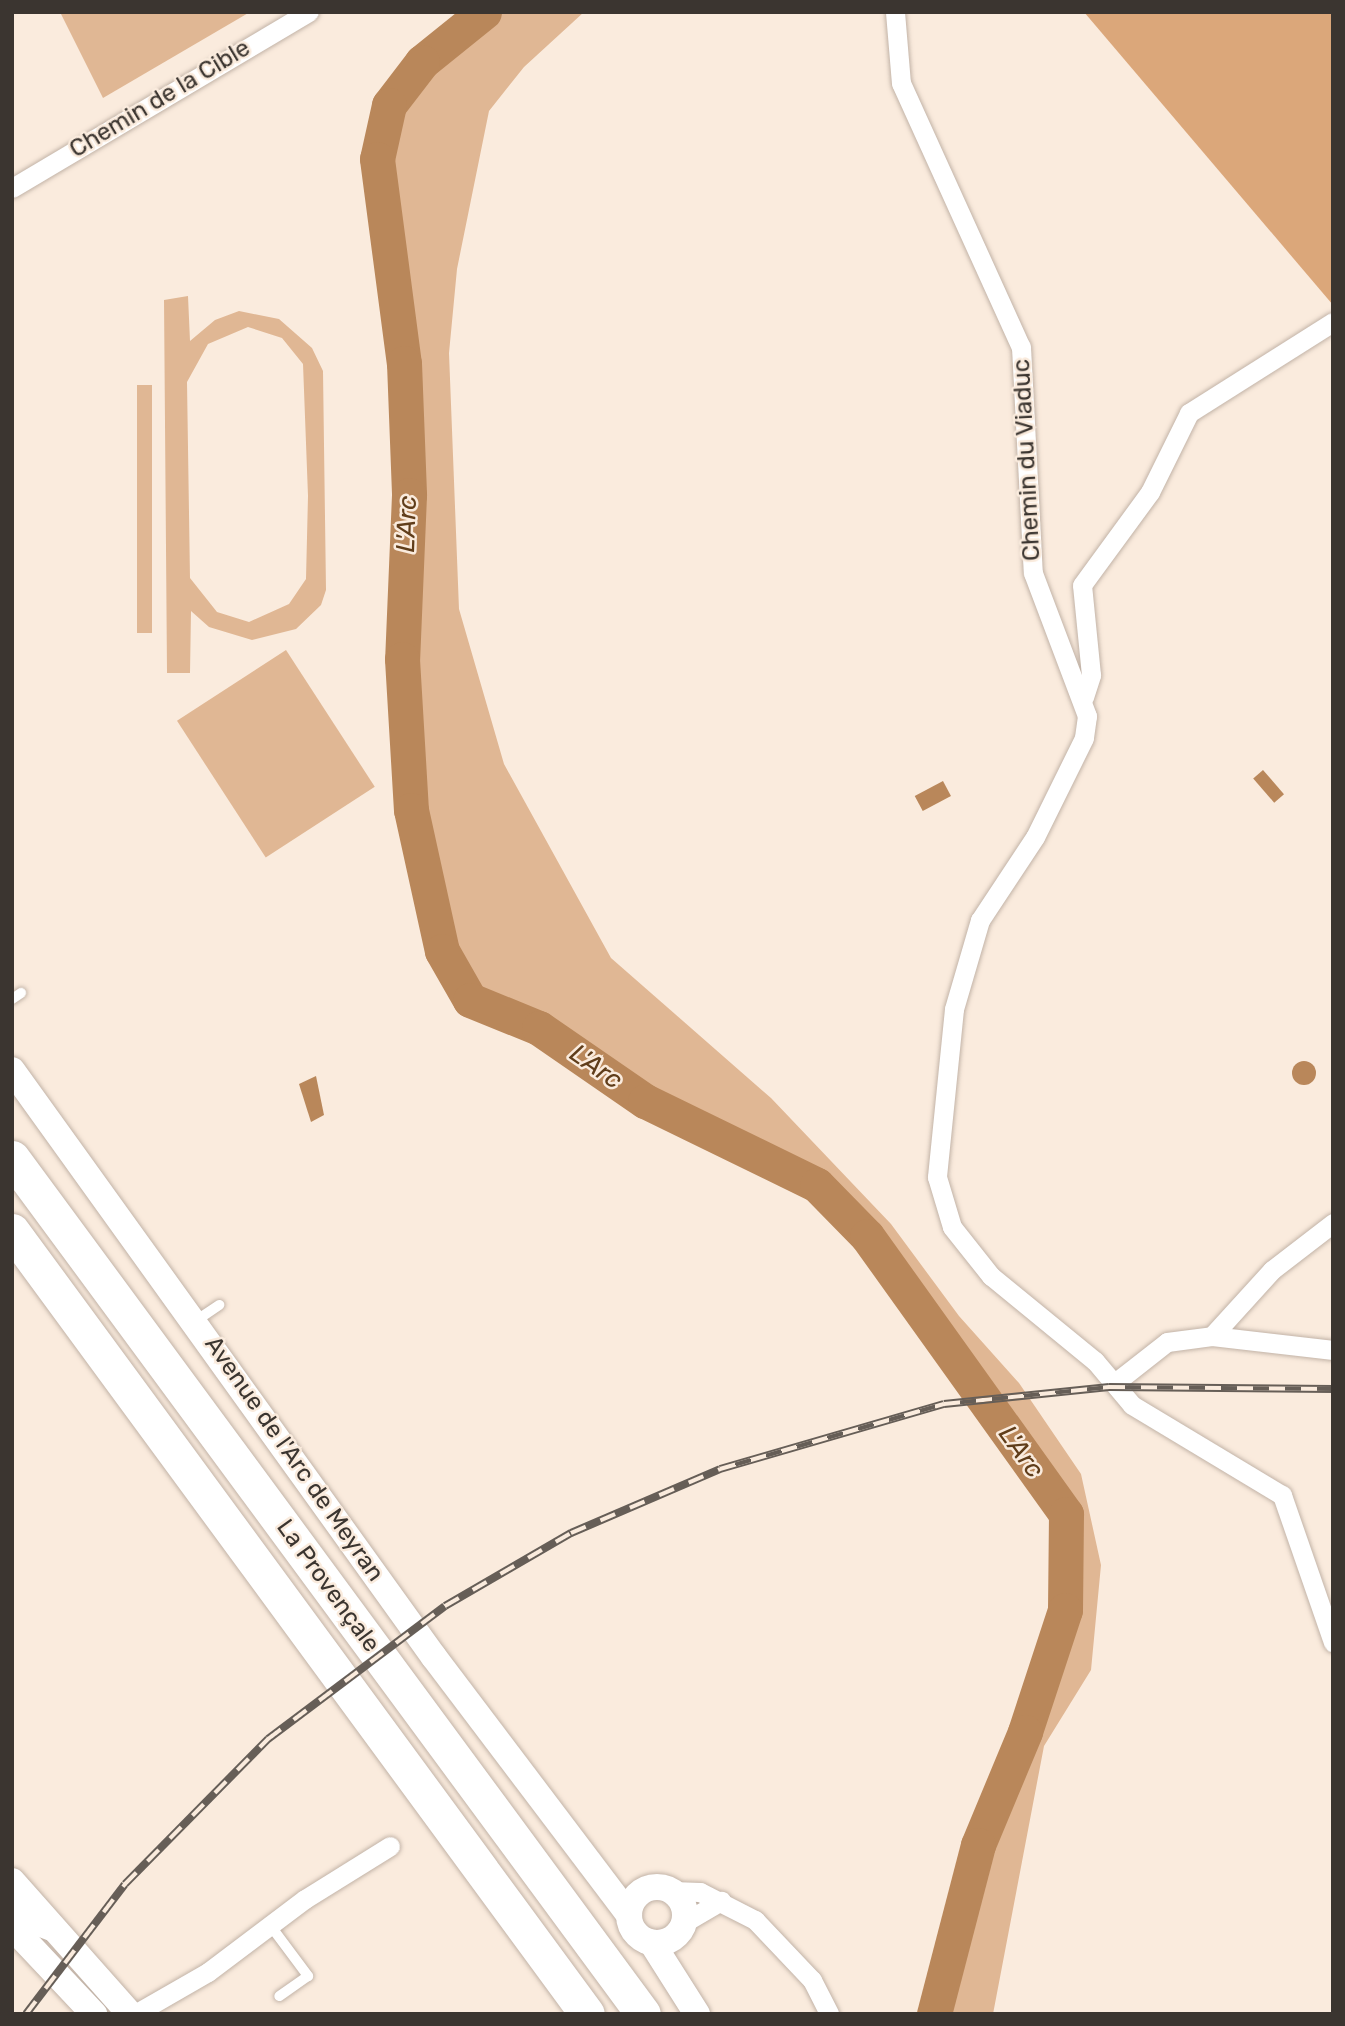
<!DOCTYPE html>
<meta charset="utf-8">
<style>
body{margin:0}
#map{position:relative;width:1345px;height:2026px;overflow:hidden;background:#faebdd;font-family:Rubik,sans-serif}
div>[style]{position:absolute}
.green>*{inset:0;background:#e0b794;transform-origin:0 0}
.forest>*{inset:0;background:#dba77a}
.water>*{inset:0;background:#b9875a;transform-origin:0 0}
.round{border-radius:50%}
.river>*{height:35px;margin:-17.5px;padding:0 17.5px;transform-origin:17.5px;border-radius:17.5px;background:#b9875a}
.roads{filter:drop-shadow(0 0 2px #c2b3a7) drop-shadow(0 0 2px #c2b3a7)}
.service>*{height:10px;margin:-5px;padding:0 5px;transform-origin:5px;border-radius:5px;background:#fff}
.minor>*{height:19px;margin:-9.5px;padding:0 9.5px;transform-origin:9.5px;border-radius:9.5px;background:#fff}
.tertiary>*{height:24px;margin:-12px;padding:0 12px;transform-origin:12px;border-radius:12px;background:#fff}
.secondary>*{height:26px;margin:-13px;padding:0 13px;transform-origin:13px;border-radius:13px;background:#fff}
.secondary>.ring{margin:-13px;padding:0;box-sizing:content-box;background:none;border:26px solid #fff;border-radius:50%}
.motorway>*{height:35px;margin:-17.5px;padding:0 17.5px;transform-origin:17.5px;border-radius:17.5px;background:#fff}
.rail>*{height:8px;margin-top:-4px;transform-origin:0;background:repeating-linear-gradient(90deg,#faebdd 0 16px,#665e57 0 32px);box-sizing:border-box;border-block:2px solid #665e57}
span{translate:-50% -50%;white-space:nowrap;text-align:center;line-height:1.15;-webkit-text-stroke:5px #faebdd;paint-order:stroke}
.street-label{font-size:24px;color:#3b3530}
.water-label{font-size:26px;color:#603d1a;font-style:italic}
.frame{position:absolute;inset:0;border:14px solid #3b3530;pointer-events:none}
</style>
<div id="map">
<div class="green">
<div style="clip-path:polygon(60px 12px,250px 12px,103px 98px)"></div>
<div style="clip-path:polygon(484px 12px,584px 12px,524px 67px,489px 111px,457px 269px,449px 353px,459px 609px,504px 764px,611px 958px,771px 1098px,891px 1224px,959px 1316px,1019px 1383px,1081px 1474px,1101px 1565px,1091px 1670px,1044px 1746px,993px 2014px,934px 2014px,978px 1845px,1025px 1732px,1065px 1611px,1066px 1514px,867px 1236px,817px 1185px,645px 1101px,539px 1028px,470px 1000px,442px 951px,411px 810px,402px 659px,409px 495px,401px 343px,377px 159px,389px 105px,422px 62px)"></div>
<div style="clip-path:polygon(evenodd,188px 296px,190px 341px,215px 320px,239px 311px,279px 319px,312px 348px,323px 371px,326px 590px,321px 605px,296px 629px,252px 640px,209px 627px,191px 611px,190px 673px,167px 673px,164px 300px,188px 296px,248px 327px,282px 338px,303px 364px,308px 496px,306px 579px,289px 604px,249px 622px,217px 612px,190px 578px,187px 382px,208px 344px,248px 327px)"></div>
<div style="left:137px;top:385px;width:15px;height:248px"></div>
<div style="left:286px;top:650px;width:163px;height:130px;rotate:57deg"></div>
</div>
<div class="forest">
<div style="clip-path:polygon(1084px 12px,1333px 12px,1333px 305px)"></div>
</div>
<div class="water">
<div style="left:1263px;top:770px;width:32px;height:13px;rotate:49deg"></div>
<div style="left:943px;top:781px;width:17px;height:32px;rotate:62deg"></div>
<div class="round" style="left:1292px;top:1061px;width:24px;height:24px"></div>
<div style="clip-path:polygon(316px 1076px,324px 1115px,311px 1122px,299px 1084px)"></div>
</div>
<div class="river">
<div style="left:484px;top:12px;width:80px;rotate:141.1deg"></div>
<div style="left:422px;top:62px;width:54px;rotate:127.5deg"></div>
<div style="left:389px;top:105px;width:55px;rotate:102.5deg"></div>
<div style="left:377px;top:159px;width:206px;rotate:82.5deg"></div>
<div style="left:404px;top:363px;width:132px;rotate:87.8deg"></div>
<div style="left:409px;top:495px;width:164px;rotate:92.4deg"></div>
<div style="left:402px;top:659px;width:151px;rotate:86.6deg"></div>
<div style="left:411px;top:810px;width:144px;rotate:77.6deg"></div>
<div style="left:442px;top:951px;width:56px;rotate:60.3deg"></div>
<div style="left:470px;top:1000px;width:74px;rotate:22.1deg"></div>
<div style="left:539px;top:1028px;width:129px;rotate:34.6deg"></div>
<div style="left:645px;top:1101px;width:191px;rotate:26deg"></div>
<div style="left:817px;top:1185px;width:71px;rotate:45.6deg"></div>
<div style="left:867px;top:1236px;width:342px;rotate:54.4deg"></div>
<div style="left:1066px;top:1514px;width:96px;rotate:90.6deg"></div>
<div style="left:1065px;top:1610px;width:128px;rotate:108.2deg"></div>
<div style="left:1025px;top:1732px;width:122px;rotate:112.6deg"></div>
<div style="left:978px;top:1845px;width:175px;rotate:104.6deg"></div>
</div>
<div class="roads">
<div class="service">
<div style="left:12px;top:999px;width:11px;rotate:-34deg"></div>
<div style="left:197px;top:1320px;width:27px;rotate:-34deg"></div>
<div style="left:270px;top:1925px;width:64px;rotate:53.3deg"></div>
<div style="left:308px;top:1976px;width:35px;rotate:145deg"></div>
</div>
<div class="minor">
<div style="left:895px;top:12px;width:71px;rotate:85.2deg"></div>
<div style="left:901px;top:83px;width:290px;rotate:65.6deg"></div>
<div style="left:1021px;top:347px;width:226px;rotate:87deg"></div>
<div style="left:1033px;top:573px;width:153px;rotate:69.3deg"></div>
<div style="left:1087px;top:716px;width:22px;rotate:98deg"></div>
<div style="left:1084px;top:738px;width:110px;rotate:116.3deg"></div>
<div style="left:1035px;top:837px;width:100px;rotate:123.5deg"></div>
<div style="left:980px;top:920px;width:93px;rotate:106.3deg"></div>
<div style="left:954px;top:1009px;width:169px;rotate:95.8deg"></div>
<div style="left:937px;top:1177px;width:52px;rotate:73.3deg"></div>
<div style="left:952px;top:1227px;width:63px;rotate:51.5deg"></div>
<div style="left:991px;top:1276px;width:134px;rotate:39.3deg"></div>
<div style="left:1095px;top:1361px;width:57px;rotate:49.9deg"></div>
<div style="left:1132px;top:1405px;width:175px;rotate:31deg"></div>
<div style="left:1282px;top:1495px;width:156px;rotate:70.9deg"></div>
<div style="left:12px;top:188px;width:345px;rotate:-30.7deg"></div>
<div style="left:1084px;top:697px;width:23px;rotate:-72deg"></div>
<div style="left:1091px;top:675px;width:90px;rotate:-95.7deg"></div>
<div style="left:1082px;top:585px;width:115px;rotate:-53.8deg"></div>
<div style="left:1150px;top:492px;width:88px;rotate:-63.7deg"></div>
<div style="left:1189px;top:413px;width:170px;rotate:-32.3deg"></div>
<div style="left:1212px;top:1336px;width:122px;rotate:6.6deg"></div>
<div style="left:1116px;top:1382px;width:65px;rotate:-38.1deg"></div>
<div style="left:1167px;top:1342px;width:45px;rotate:-7.6deg"></div>
<div style="left:1212px;top:1336px;width:89px;rotate:-47.7deg"></div>
<div style="left:1272px;top:1270px;width:77px;rotate:-37.6deg"></div>
<div style="left:672px;top:1891px;width:28px;rotate:2deg"></div>
<div style="left:700px;top:1892px;width:62px;rotate:27deg"></div>
<div style="left:755px;top:1920px;width:83px;rotate:46.5deg"></div>
<div style="left:812px;top:1980px;width:38px;rotate:63deg"></div>
<div style="left:685px;top:1922px;width:42px;rotate:-30.3deg"></div>
<div style="left:135px;top:2014px;width:84px;rotate:-29.9deg"></div>
<div style="left:208px;top:1972px;width:121px;rotate:-37deg"></div>
<div style="left:305px;top:1899px;width:100px;rotate:-31.9deg"></div>
</div>
<div class="tertiary">
<div style="left:12px;top:1914px;width:48px;rotate:20.7deg"></div>
</div>
<div class="secondary">
<div style="left:12px;top:1070px;width:723px;rotate:54.29deg"></div>
<div style="left:434px;top:1657px;width:323px;rotate:52.9deg"></div>
<div style="left:12px;top:1881px;width:178px;rotate:48.4deg"></div>
<div class="ring" style="left:629px;top:1887px;width:30px;height:30px"></div>
<div style="left:12px;top:1927px;width:120px;rotate:46.7deg"></div>
<div style="left:652px;top:1943px;width:84px;rotate:57.6deg"></div>
</div>
<div class="motorway">
<div style="left:12px;top:1158px;width:1063px;rotate:53.6deg"></div>
<div style="left:12px;top:1231px;width:971px;rotate:53.71deg"></div>
</div>
</div>
<div class="rail">
<div style="left:26px;top:2014px;width:163px;rotate:-52.7deg"></div>
<div style="left:125px;top:1884px;width:204px;rotate:-45.4deg"></div>
<div style="left:268px;top:1739px;width:221px;rotate:-36.9deg"></div>
<div style="left:445px;top:1606px;width:146px;rotate:-30.1deg"></div>
<div style="left:571px;top:1533px;width:162px;rotate:-23.2deg"></div>
<div style="left:720px;top:1469px;width:233px;rotate:-16.2deg"></div>
<div style="left:944px;top:1404px;width:166px;rotate:-5.9deg"></div>
<div style="left:1109px;top:1387px;width:224px;rotate:0.5deg"></div>
</div>
<div class="street-label">
<span style="left:160px;top:99px;rotate:-31deg">Chemin de la Cible</span>
<span style="left:1027px;top:460px;rotate:-93deg">Chemin du Viaduc</span>
<span style="left:294px;top:1459px;rotate:55deg">Avenue de l'Arc de Meyran</span>
<span style="left:328px;top:1586px;rotate:54deg">La Provençale</span>
</div>
<div class="water-label">
<span style="left:407px;top:524px;rotate:-88deg">L'Arc</span>
<span style="left:596px;top:1067px;rotate:35deg">L'Arc</span>
<span style="left:1021px;top:1452px;rotate:54deg">L'Arc</span>
</div>
<div class="frame"></div>
</div>
